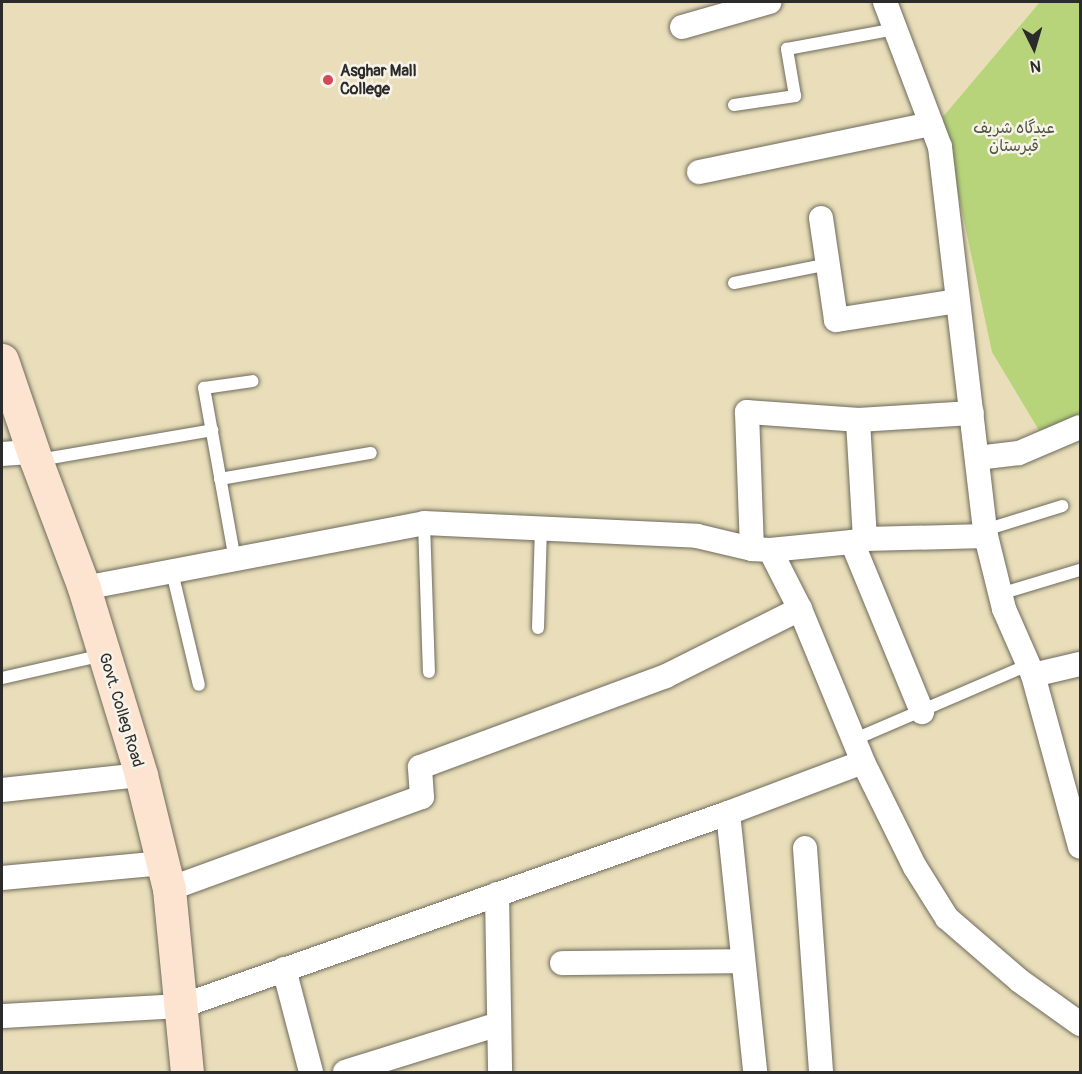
<!DOCTYPE html>
<meta charset="utf-8">
<style>
body{margin:0}
#map{position:relative;width:1082px;height:1074px;overflow:hidden;background:#e9deb9;font-family:Pangolin,"Playpen Sans Arabic",sans-serif}
div>[style]{position:absolute}
.green>*{inset:0;background:#b7d47b}
.roads{filter:drop-shadow(0 0 2px #6e6a5d) drop-shadow(0 0 2px #6e6a5d)}
.lane>*{height:12px;margin:-6px;padding:0 6px;transform-origin:6px;border-radius:6px;background:#fff}
.street>*{height:24px;margin:-12px;padding:0 12px;transform-origin:12px;border-radius:12px;background:#fff}
.secondary>*{height:33px;margin:-16.5px;padding:0 16.5px;transform-origin:16.5px;border-radius:16.5px;background:#fde4d1}
.dots>*{width:16px;height:16px;translate:-50% -50%;box-sizing:border-box;border:3px solid #f7f3e8;border-radius:50%}
span{translate:-50% -50%;white-space:nowrap;text-align:center;line-height:1.15;-webkit-text-stroke:5px #f7f3e8;paint-order:stroke}
.poi-label{font-size:16px;color:#2b2b2b;font-weight:700}
.left{translate:0 -50%;text-align:left}
.park-label{font-size:16px;color:#4e553f}
.street-label{font-size:16px;color:#2b2b2b}
.frame{position:absolute;inset:0;border:3px solid #2b2b2b;pointer-events:none}
.north{position:absolute;left:1004px;top:18px;width:60px;height:60px;-webkit-text-stroke:4px #f7f3e8;paint-order:stroke;rotate:175deg;font-size:16px;font-weight:700;line-height:24px;text-align:center;color:#2b2b2b}
.north::after{content:'';display:block;margin:auto;width:21px;height:27px;background:#2b2b2b;clip-path:polygon(50% 0,100% 100%,50% 72%,0 100%)}
</style>
<div id="map">
<div class="green">
<div style="clip-path:polygon(1040px 2px,1080px 2px,1080px 415px,1040px 432px,992px 352px,942px 118px)"></div>
</div>
<div class="roads">
<div class="lane">
<div style="left:734px;top:105px;width:62px;rotate:-8.4deg"></div>
<div style="left:795px;top:96px;width:48px;rotate:-99.7deg"></div>
<div style="left:787px;top:49px;width:111px;rotate:-10.4deg"></div>
<div style="left:734px;top:283px;width:96px;rotate:-11.4deg"></div>
<div style="left:39px;top:460px;width:176px;rotate:-9.8deg"></div>
<div style="left:220px;top:479px;width:153px;rotate:-9.8deg"></div>
<div style="left:424px;top:523px;width:149px;rotate:88.1deg"></div>
<div style="left:985px;top:530px;width:81px;rotate:-17.3deg"></div>
<div style="left:235px;top:560px;width:175px;rotate:-100.2deg"></div>
<div style="left:204px;top:388px;width:49px;rotate:-8.1deg"></div>
<div style="left:172px;top:572px;width:116px;rotate:76.6deg"></div>
<div style="left:1000px;top:594px;width:84px;rotate:-16.7deg"></div>
<div style="left:538px;top:628px;width:100px;rotate:-88.3deg"></div>
<div style="left:2px;top:678px;width:104px;rotate:-12.8deg"></div>
<div style="left:853px;top:740px;width:190px;rotate:-23.2deg"></div>
</div>
<div class="street">
<div style="left:885px;top:2px;width:155px;rotate:69.2deg"></div>
<div style="left:940px;top:147px;width:392px;rotate:83.3deg"></div>
<div style="left:986px;top:536px;width:75px;rotate:76.1deg"></div>
<div style="left:1004px;top:609px;width:72px;rotate:66.3deg"></div>
<div style="left:1033px;top:675px;width:178px;rotate:74.7deg"></div>
<div style="left:682px;top:27px;width:91px;rotate:-15.9deg"></div>
<div style="left:699px;top:172px;width:237px;rotate:-11.7deg"></div>
<div style="left:821px;top:218px;width:103px;rotate:81.6deg"></div>
<div style="left:836px;top:320px;width:123px;rotate:-8.9deg"></div>
<div style="left:2px;top:454px;width:31px;rotate:-4deg"></div>
<div style="left:977px;top:458px;width:42px;rotate:-6.8deg"></div>
<div style="left:1019px;top:453px;width:66px;rotate:-23.1deg"></div>
<div style="left:865px;top:539px;width:119px;rotate:-93.4deg"></div>
<div style="left:858px;top:420px;width:114px;rotate:-3.5deg"></div>
<div style="left:852px;top:542px;width:184px;rotate:67.6deg"></div>
<div style="left:752px;top:549px;width:137px;rotate:-92.1deg"></div>
<div style="left:747px;top:412px;width:111px;rotate:4.1deg"></div>
<div style="left:770px;top:550px;width:66px;rotate:63deg"></div>
<div style="left:800px;top:609px;width:165px;rotate:67.6deg"></div>
<div style="left:863px;top:762px;width:117px;rotate:63.7deg"></div>
<div style="left:915px;top:867px;width:60px;rotate:57.9deg"></div>
<div style="left:947px;top:918px;width:96px;rotate:40.8deg"></div>
<div style="left:1020px;top:981px;width:74px;rotate:35.6deg"></div>
<div style="left:84px;top:588px;width:346px;rotate:-10.8deg"></div>
<div style="left:424px;top:523px;width:273px;rotate:2.7deg"></div>
<div style="left:697px;top:536px;width:57px;rotate:13.3deg"></div>
<div style="left:752px;top:549px;width:18px;rotate:3deg"></div>
<div style="left:770px;top:550px;width:82px;rotate:-5.6deg"></div>
<div style="left:852px;top:542px;width:13px;rotate:-13deg"></div>
<div style="left:865px;top:539px;width:121px;rotate:-1.4deg"></div>
<div style="left:1033px;top:675px;width:48px;rotate:-13.2deg"></div>
<div style="left:2px;top:790px;width:140px;rotate:-6.2deg"></div>
<div style="left:728px;top:813px;width:260px;rotate:84deg"></div>
<div style="left:805px;top:848px;width:225px;rotate:85.9deg"></div>
<div style="left:2px;top:878px;width:162px;rotate:-5.3deg"></div>
<div style="left:169px;top:889px;width:269px;rotate:-20deg"></div>
<div style="left:422px;top:797px;width:30px;rotate:-94deg"></div>
<div style="left:420px;top:767px;width:262px;rotate:-20.3deg"></div>
<div style="left:666px;top:676px;width:150px;rotate:-26.6deg"></div>
<div style="left:497px;top:894px;width:178px;rotate:89deg"></div>
<div style="left:562px;top:963px;width:181px;rotate:-0.6deg"></div>
<div style="left:284px;top:969px;width:106px;rotate:75.3deg"></div>
<div style="left:2px;top:1016px;width:180px;rotate:-3.2deg"></div>
<div style="left:182px;top:1006px;width:579px;rotate:-19.47deg"></div>
<div style="left:728px;top:813px;width:144px;rotate:-20.7deg"></div>
<div style="left:345px;top:1072px;width:161px;rotate:-17.3deg"></div>
</div>
<div class="secondary">
<div style="left:2px;top:360px;width:106px;rotate:71.2deg"></div>
<div style="left:36px;top:460px;width:137px;rotate:69.4deg"></div>
<div style="left:84px;top:588px;width:195px;rotate:73deg"></div>
<div style="left:141px;top:775px;width:117px;rotate:76.2deg"></div>
<div style="left:169px;top:889px;width:184px;rotate:84.4deg"></div>
</div>
</div>
<div class="dots">
<div style="left:328px;top:80px;background:#d1495b"></div>
</div>
<div class="poi-label">
<span class="left" style="left:340px;top:80px">Asghar Mall<br>College</span>
</div>
<div class="park-label">
<span style="left:1014px;top:137px">عیدگاہ شریف<br>قبرستان</span>
</div>
<div class="street-label">
<span style="left:121px;top:710px;rotate:73deg">Govt. Colleg Road</span>
</div>
<div class="frame"></div>
<div class="north">N</div>
</div>
